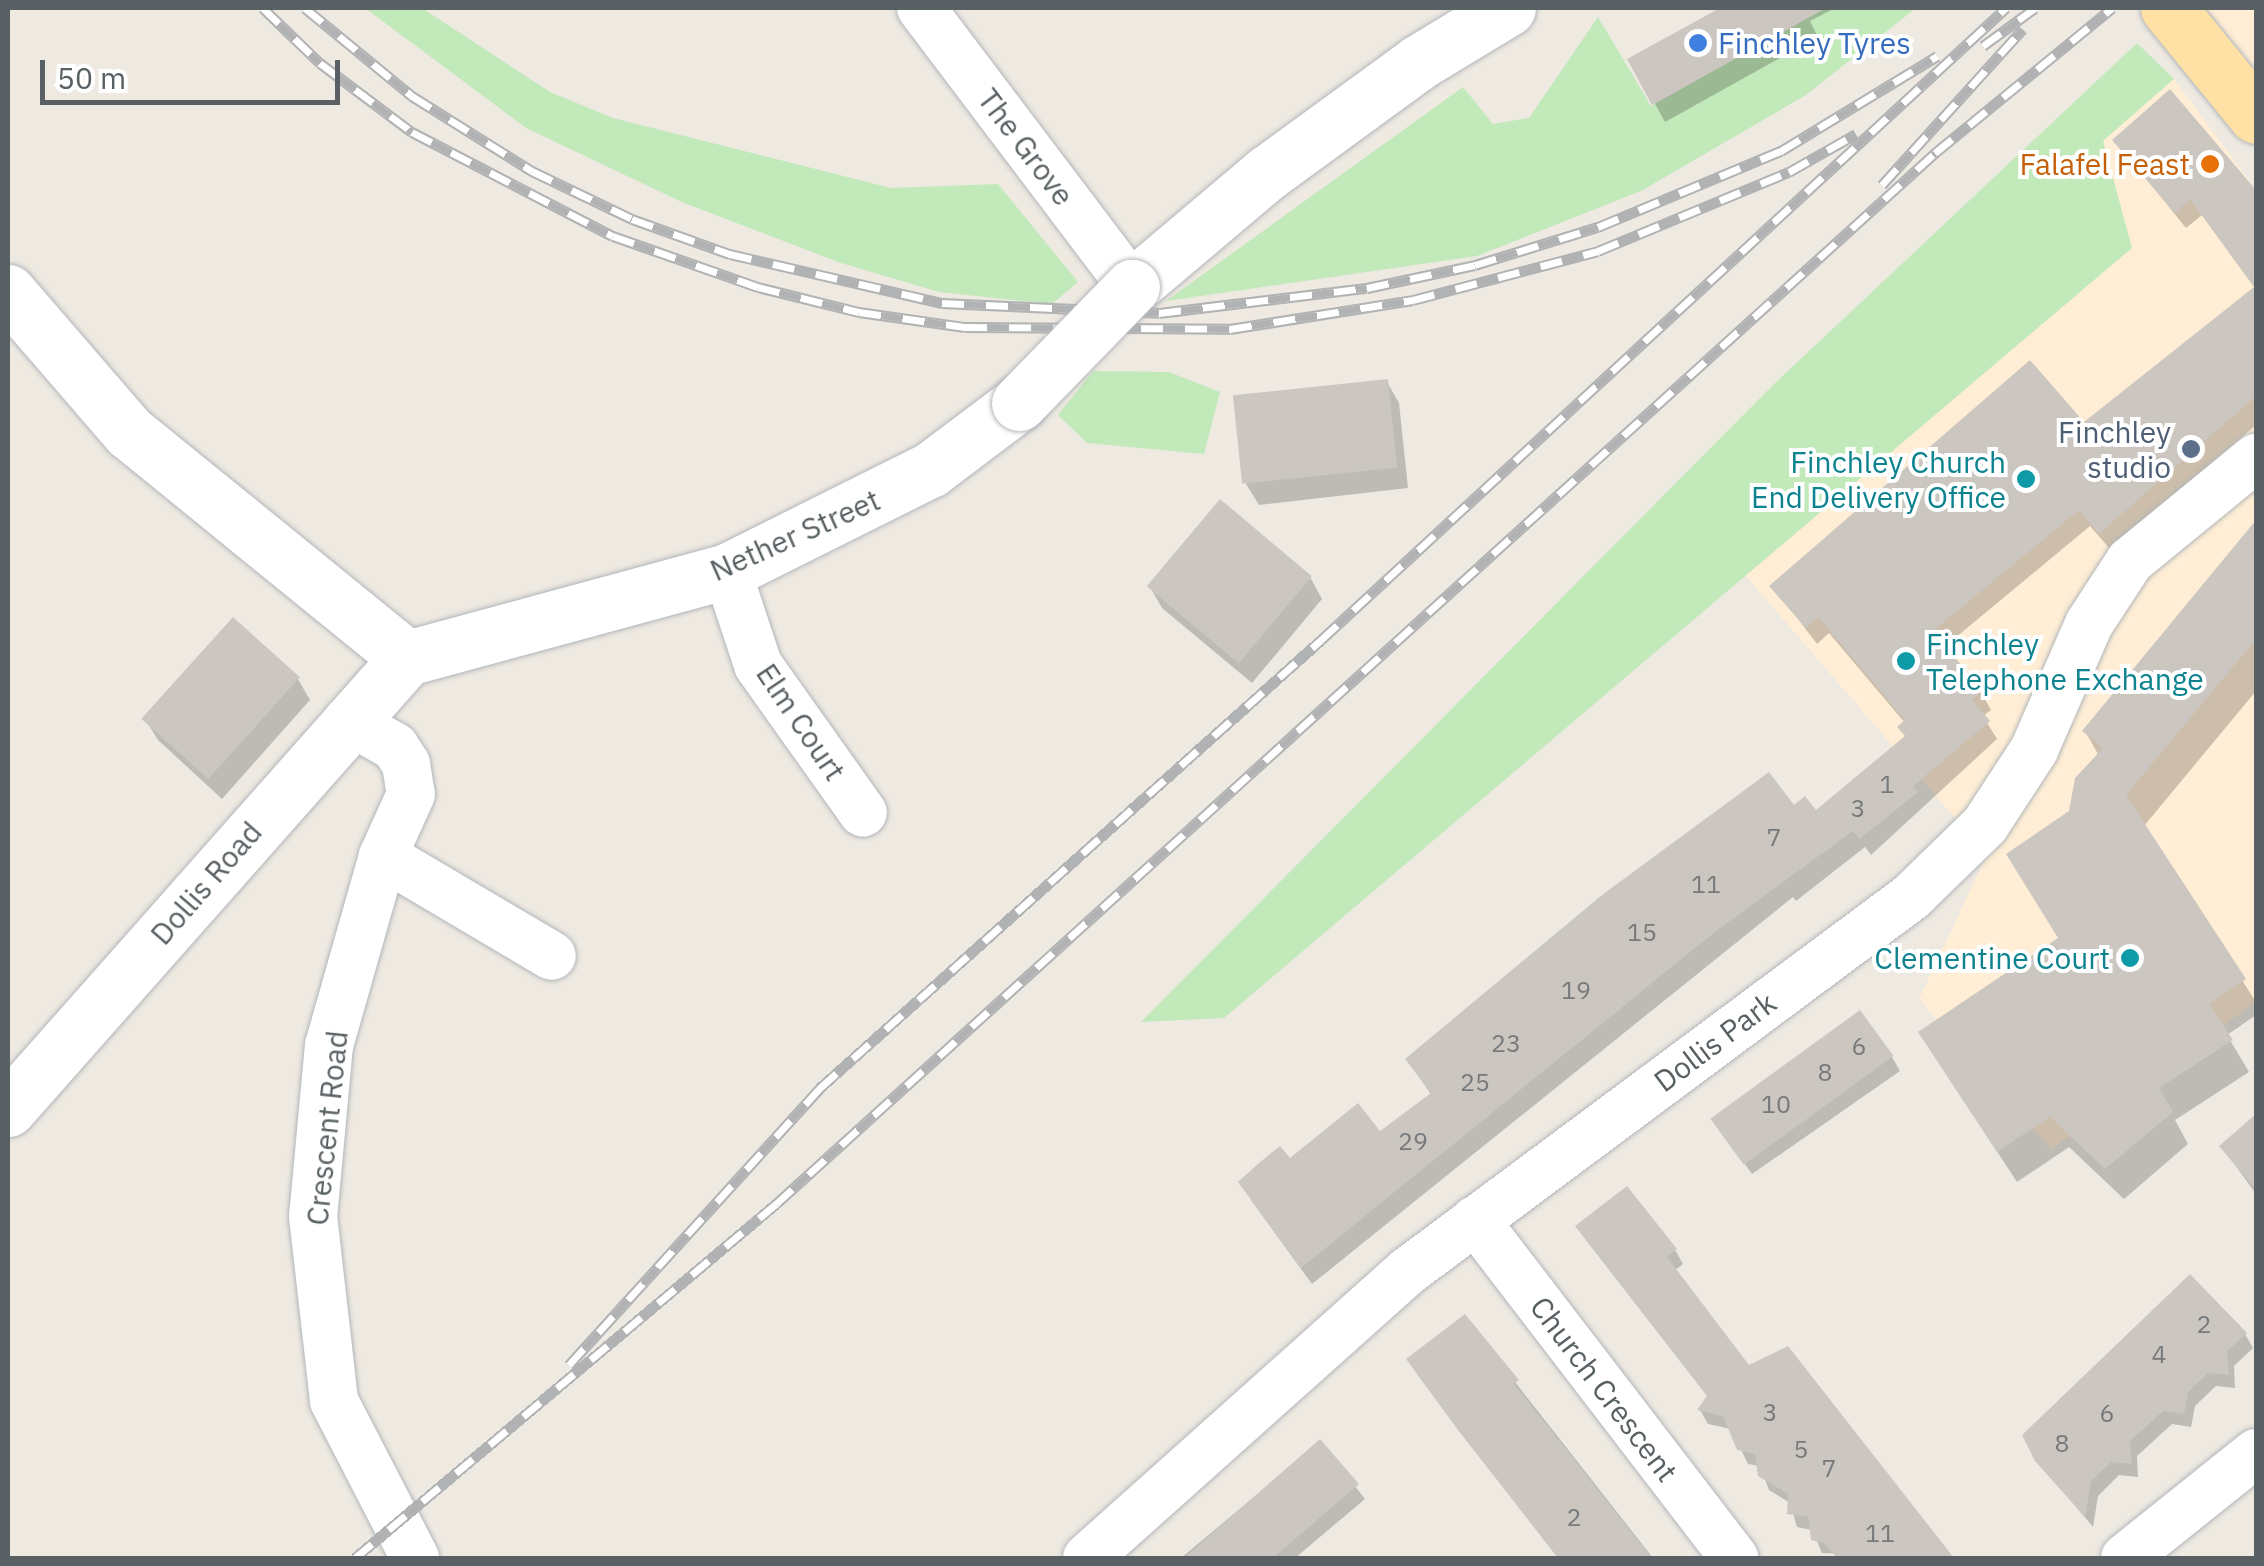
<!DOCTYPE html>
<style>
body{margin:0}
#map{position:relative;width:2264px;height:1566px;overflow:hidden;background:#eee9e1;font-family:"IBM Plex Sans",sans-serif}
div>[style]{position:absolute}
.commercial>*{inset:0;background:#ffeed5}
.green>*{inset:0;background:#c2e9ba}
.shadow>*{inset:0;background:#0003}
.building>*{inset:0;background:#cbc6c0;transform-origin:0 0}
.roads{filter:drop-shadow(0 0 2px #b2b6ba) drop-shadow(0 0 2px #b2b6ba)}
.minor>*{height:48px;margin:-24px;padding:0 24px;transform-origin:24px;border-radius:24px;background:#fff}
.tertiary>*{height:55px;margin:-27.5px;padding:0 27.5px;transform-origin:27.5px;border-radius:27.5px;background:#fff}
.secondary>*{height:55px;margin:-27.5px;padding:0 27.5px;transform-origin:27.5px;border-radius:27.5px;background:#fff}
.primary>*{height:55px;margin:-27.5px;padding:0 27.5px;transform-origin:27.5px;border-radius:27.5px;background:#ffe1a5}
.rail>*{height:11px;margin-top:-5.5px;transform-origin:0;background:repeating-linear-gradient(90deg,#fff 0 22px,#b1b2b3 0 44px);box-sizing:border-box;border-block:2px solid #b1b2b3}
.bridges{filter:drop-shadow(0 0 2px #b3b8bd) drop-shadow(0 0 2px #b3b8bd)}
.secondary-bridge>*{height:55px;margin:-27.5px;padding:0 27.5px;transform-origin:27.5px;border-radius:27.5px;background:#fff}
.dots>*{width:28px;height:28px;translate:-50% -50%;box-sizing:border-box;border:5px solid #fff;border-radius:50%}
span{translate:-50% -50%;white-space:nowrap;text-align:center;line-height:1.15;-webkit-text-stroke:8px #fff;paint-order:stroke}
.number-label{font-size:25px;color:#767a7a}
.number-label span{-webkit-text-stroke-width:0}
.shop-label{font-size:30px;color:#366cbe}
.left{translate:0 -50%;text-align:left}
.street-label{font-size:30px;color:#596063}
.food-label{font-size:30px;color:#c56008}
.right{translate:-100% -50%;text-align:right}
.service-label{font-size:30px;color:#4e5e75}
.culture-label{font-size:30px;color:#0d838f}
.frame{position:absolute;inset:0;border:10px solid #596063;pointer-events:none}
.scale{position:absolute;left:40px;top:60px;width:300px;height:45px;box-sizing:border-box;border:5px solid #596063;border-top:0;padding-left:12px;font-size:30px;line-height:35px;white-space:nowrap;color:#596063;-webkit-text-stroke:8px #fff;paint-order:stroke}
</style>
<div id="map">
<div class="commercial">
<div style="clip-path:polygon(2169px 8px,2256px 8px,2256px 115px)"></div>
<div style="clip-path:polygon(2174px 79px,2256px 190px,2256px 1002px,2051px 1149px,1919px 999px,1987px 855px,1745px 575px,2131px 248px,2103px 140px)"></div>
</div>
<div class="green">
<div style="clip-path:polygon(365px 8px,422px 8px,550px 92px,613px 118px,891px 188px,998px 184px,1078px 282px,1052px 304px,939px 292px,841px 263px,684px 203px,526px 128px)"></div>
<div style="clip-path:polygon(1804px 8px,1916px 8px,1806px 95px,1641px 191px,1477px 256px,1166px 301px,1463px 87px,1493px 124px,1529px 118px,1598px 17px,1651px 106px,1809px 17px)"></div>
<div style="clip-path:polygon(2137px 43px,2174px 79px,2103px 141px,2132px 248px,1224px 1018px,1141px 1022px,1773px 385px)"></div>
<div style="clip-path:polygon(1093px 371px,1169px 372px,1220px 392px,1204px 454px,1087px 443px,1058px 415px)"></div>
</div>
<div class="shadow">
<div style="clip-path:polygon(1725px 8px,1835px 8px,1810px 21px,1818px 37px,1665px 122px,1631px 60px)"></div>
<div style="clip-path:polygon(2115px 140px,2248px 182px,2256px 194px,2256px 425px,2110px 549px,2090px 526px,1943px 648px,1981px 692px,1991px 710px,1983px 716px,1997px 739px,1871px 855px,1865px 847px,1796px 901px,1793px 897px,1312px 1284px,1251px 1200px,1290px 1161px,1379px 1134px,1432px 1096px,1408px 1060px,1794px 808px,1815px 814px,1906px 738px,1905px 723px,1829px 633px,1817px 644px,1773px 586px,2084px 426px,2256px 289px,2202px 215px,2186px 228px)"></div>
<div style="clip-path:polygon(1387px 382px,1399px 403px,1408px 488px,1259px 505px,1246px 484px)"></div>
<div style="clip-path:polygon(2256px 524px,2256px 691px,2144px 826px,2256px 1002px,2256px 1015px,2227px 1035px,2249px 1072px,2175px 1120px,2188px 1144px,2124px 1199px,2069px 1147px,2017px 1182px,1939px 1063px,2061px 939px,2071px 813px,2099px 756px,2085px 731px)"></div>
<div style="clip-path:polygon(1310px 577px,1322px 599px,1252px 683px,1162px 608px,1150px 587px)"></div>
<div style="clip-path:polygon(298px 679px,310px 700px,222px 799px,158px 740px,145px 719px)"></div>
<div style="clip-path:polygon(1892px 1057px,1900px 1071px,1752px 1174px,1722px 1132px)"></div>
<div style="clip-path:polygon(2256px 1117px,2256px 1194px,2222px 1147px)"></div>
<div style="clip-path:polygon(1587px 1241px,1675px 1250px,1683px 1264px,1674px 1271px,1748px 1369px,1787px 1349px,1950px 1558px,1822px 1553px,1812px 1530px,1797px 1527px,1790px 1503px,1769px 1490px,1760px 1466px,1748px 1464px,1731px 1429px,1708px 1424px,1700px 1410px,1709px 1398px)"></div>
<div style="clip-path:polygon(1464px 1317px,1653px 1558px,1558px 1558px,1417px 1374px)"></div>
<div style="clip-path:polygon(2245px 1334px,2253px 1348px,2234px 1366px,2235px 1388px,2216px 1386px,2195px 1406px,2191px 1427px,2172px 1424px,2137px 1456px,2138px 1477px,2119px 1475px,2098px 1496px,2093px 1527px,2037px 1460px)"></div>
<div style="clip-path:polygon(1320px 1442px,1365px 1499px,1295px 1558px,1181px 1558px)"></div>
</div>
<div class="building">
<div style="clip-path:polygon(1720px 8px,1826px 8px,1652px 105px,1627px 59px)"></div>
<div style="clip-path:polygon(2170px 89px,2256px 190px,2256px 396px,2099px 534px,2079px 510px,1933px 631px,1983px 691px,1972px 700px,1990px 721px,1913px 786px,1918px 792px,1860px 839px,1853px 831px,1716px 931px,1301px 1268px,1238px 1182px,1259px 1163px,1280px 1146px,1290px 1158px,1358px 1103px,1380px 1131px,1431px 1093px,1405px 1059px,1602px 895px,1769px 772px,1794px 805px,1805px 796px,1816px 810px,1905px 736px,1897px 727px,1905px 720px,1818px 617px,1806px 628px,1769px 586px,2030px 360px,2084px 422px,2254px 287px,2190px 199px,2175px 213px,2112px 140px)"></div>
<div style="left:1388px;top:379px;width:89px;height:156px;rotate:84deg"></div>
<div style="left:1220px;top:499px;width:120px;height:114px;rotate:40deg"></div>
<div style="clip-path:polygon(2256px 520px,2256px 639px,2126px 795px,2246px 979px,2209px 1004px,2233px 1040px,2159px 1088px,2173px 1112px,2105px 1169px,2050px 1117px,1997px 1152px,1918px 1032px,2058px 938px,2006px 854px,2069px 811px,2075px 778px,2103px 748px,2082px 731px)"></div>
<div style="left:233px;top:617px;width:90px;height:137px;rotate:42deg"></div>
<div style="left:1860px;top:1010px;width:57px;height:185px;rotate:54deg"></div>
<div style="clip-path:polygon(2256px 1114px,2256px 1190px,2219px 1146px)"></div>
<div style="clip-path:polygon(1627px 1186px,1677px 1249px,1667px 1257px,1749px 1365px,1788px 1346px,1954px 1558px,1837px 1558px,1824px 1543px,1811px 1540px,1808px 1517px,1787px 1514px,1788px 1494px,1758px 1476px,1755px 1454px,1737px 1450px,1723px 1416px,1697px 1410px,1707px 1396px,1575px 1226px)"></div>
<div style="clip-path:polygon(2190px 1274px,2247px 1333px,2227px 1351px,2229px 1375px,2208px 1373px,2188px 1392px,2184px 1414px,2163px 1411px,2130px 1441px,2132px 1464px,2111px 1462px,2091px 1481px,2085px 1517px,2035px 1461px,2022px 1435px)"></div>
<div style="clip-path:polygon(1465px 1314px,1519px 1380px,1514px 1384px,1652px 1558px,1558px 1558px,1458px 1430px,1406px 1359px)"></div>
<div style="clip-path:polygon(1320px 1439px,1359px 1484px,1273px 1558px,1184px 1558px)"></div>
</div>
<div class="roads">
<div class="minor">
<div style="left:921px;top:8px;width:350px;rotate:52.9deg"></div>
<div style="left:727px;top:571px;width:99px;rotate:71.7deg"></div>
<div style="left:758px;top:665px;width:181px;rotate:54.6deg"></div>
<div style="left:348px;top:720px;width:54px;rotate:29.9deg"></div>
<div style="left:395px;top:747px;width:20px;rotate:57deg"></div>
<div style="left:406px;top:764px;width:30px;rotate:81deg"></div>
<div style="left:411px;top:794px;width:68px;rotate:114.3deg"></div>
<div style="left:383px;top:856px;width:197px;rotate:105.9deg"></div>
<div style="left:329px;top:1045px;width:172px;rotate:95.3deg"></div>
<div style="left:313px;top:1216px;width:186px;rotate:83.5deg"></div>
<div style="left:334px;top:1401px;width:177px;rotate:62.7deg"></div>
<div style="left:383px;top:856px;width:196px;rotate:30.6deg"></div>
<div style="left:1475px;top:1220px;width:426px;rotate:52.5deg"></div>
<div style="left:1087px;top:1558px;width:431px;rotate:-41.8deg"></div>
<div style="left:1408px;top:1271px;width:627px;rotate:-36.63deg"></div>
<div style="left:1911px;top:897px;width:103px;rotate:-44.2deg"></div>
<div style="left:1985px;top:825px;width:90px;rotate:-56.8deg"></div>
<div style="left:2034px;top:750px;width:137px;rotate:-66.4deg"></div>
<div style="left:2089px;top:624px;width:75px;rotate:-56.9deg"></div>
<div style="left:2130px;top:561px;width:163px;rotate:-39.3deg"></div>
<div style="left:2125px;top:1558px;width:168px;rotate:-38.7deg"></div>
</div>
<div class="tertiary">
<div style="left:8px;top:292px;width:185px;rotate:49.2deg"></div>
<div style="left:129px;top:432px;width:358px;rotate:39.1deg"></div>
</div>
<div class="secondary">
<div style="left:1132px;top:287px;width:177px;rotate:-40.2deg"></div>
<div style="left:1267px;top:173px;width:188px;rotate:-36.1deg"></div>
<div style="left:1419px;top:62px;width:104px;rotate:-31.2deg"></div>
<div style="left:8px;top:1109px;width:602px;rotate:-48.5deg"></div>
<div style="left:407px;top:658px;width:332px;rotate:-15.2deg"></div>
<div style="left:727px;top:571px;width:227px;rotate:-26.5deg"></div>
<div style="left:930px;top:470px;width:111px;rotate:-37deg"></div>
</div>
<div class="primary">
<div style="left:2168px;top:8px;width:139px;rotate:50.8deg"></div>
</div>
</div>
<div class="rail">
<div style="left:263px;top:8px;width:79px;rotate:44deg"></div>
<div style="left:320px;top:63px;width:115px;rotate:36.9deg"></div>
<div style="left:412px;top:132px;width:226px;rotate:27.4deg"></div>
<div style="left:613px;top:236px;width:154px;rotate:19.4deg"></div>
<div style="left:758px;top:287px;width:104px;rotate:13.9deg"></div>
<div style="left:859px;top:312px;width:107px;rotate:8.1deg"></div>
<div style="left:965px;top:327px;width:265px;rotate:0.4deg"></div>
<div style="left:1230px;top:329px;width:185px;rotate:-9deg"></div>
<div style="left:1413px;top:300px;width:191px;rotate:-14.8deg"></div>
<div style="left:1598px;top:251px;width:207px;rotate:-22.5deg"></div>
<div style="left:1789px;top:172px;width:77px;rotate:-29.6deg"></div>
<div style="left:305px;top:8px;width:139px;rotate:39.4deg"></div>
<div style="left:412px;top:96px;width:142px;rotate:32deg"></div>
<div style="left:532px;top:171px;width:111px;rotate:25.6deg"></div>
<div style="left:632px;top:219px;width:104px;rotate:19.7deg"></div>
<div style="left:730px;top:254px;width:218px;rotate:13deg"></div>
<div style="left:942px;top:303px;width:217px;rotate:2.6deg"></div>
<div style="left:1159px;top:313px;width:209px;rotate:-6.9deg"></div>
<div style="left:1367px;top:288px;width:110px;rotate:-12deg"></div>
<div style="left:1475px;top:265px;width:129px;rotate:-17.2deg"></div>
<div style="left:1598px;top:227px;width:198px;rotate:-22.6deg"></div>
<div style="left:1781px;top:151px;width:183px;rotate:-31.3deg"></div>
<div style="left:1983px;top:46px;width:64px;rotate:-36.2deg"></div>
<div style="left:1882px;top:185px;width:210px;rotate:-47.9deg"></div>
<div style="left:569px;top:1365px;width:374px;rotate:-47.8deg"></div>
<div style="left:820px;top:1088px;width:672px;rotate:-41.8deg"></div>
<div style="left:1321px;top:640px;width:932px;rotate:-42.7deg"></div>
<div style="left:355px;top:1558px;width:550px;rotate:-40.06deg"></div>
<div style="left:776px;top:1204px;width:1565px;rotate:-42.2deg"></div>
<div style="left:1935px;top:153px;width:229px;rotate:-39.3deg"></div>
</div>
<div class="bridges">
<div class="secondary-bridge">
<div style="left:1019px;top:403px;width:162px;rotate:-45.8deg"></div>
</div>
</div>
<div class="dots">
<div style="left:1698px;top:43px;background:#3f7fe0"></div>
<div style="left:2210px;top:164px;background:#e8710a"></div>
<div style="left:2191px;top:449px;background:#5c6f8a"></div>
<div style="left:2026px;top:479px;background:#0f9aa8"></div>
<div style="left:1906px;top:661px;background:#0f9aa8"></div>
<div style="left:2130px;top:958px;background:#0f9aa8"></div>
</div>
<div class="number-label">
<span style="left:1887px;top:784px">1</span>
<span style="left:1858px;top:808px">3</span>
<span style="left:1774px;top:837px">7</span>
<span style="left:1706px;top:884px">11</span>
<span style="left:1642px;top:932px">15</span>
<span style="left:1576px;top:990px">19</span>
<span style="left:1506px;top:1043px">23</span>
<span style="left:1859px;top:1046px">6</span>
<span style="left:1825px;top:1072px">8</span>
<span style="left:1475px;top:1082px">25</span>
<span style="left:1776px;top:1104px">10</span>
<span style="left:1413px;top:1141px">29</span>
<span style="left:2204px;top:1324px">2</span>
<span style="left:2159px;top:1354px">4</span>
<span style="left:1770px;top:1412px">3</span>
<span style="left:2107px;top:1413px">6</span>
<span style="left:2062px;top:1443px">8</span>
<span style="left:1801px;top:1449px">5</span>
<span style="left:1829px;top:1468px">7</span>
<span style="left:1574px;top:1517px">2</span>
<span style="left:1880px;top:1533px">11</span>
</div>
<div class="shop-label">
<span class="left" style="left:1718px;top:43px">Finchley Tyres</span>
</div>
<div class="street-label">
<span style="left:1026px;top:147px;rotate:53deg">The Grove</span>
<span style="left:795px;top:535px;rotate:-24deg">Nether Street</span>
<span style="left:801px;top:722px;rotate:56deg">Elm Court</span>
<span style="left:206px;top:883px;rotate:-49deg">Dollis Road</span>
<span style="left:1715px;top:1042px;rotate:-37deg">Dollis Park</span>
<span style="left:327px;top:1128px;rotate:-84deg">Crescent Road</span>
<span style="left:1604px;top:1389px;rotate:53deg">Church Crescent</span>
</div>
<div class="food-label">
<span class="right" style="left:2190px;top:164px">Falafel Feast</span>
</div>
<div class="service-label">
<span class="right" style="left:2171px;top:449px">Finchley<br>studio</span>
</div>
<div class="culture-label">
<span class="right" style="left:2006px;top:479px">Finchley Church<br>End Delivery Office</span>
<span class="left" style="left:1926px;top:661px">Finchley<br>Telephone Exchange</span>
<span class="right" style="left:2110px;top:958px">Clementine Court</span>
</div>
<div class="frame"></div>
<div class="scale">50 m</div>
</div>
